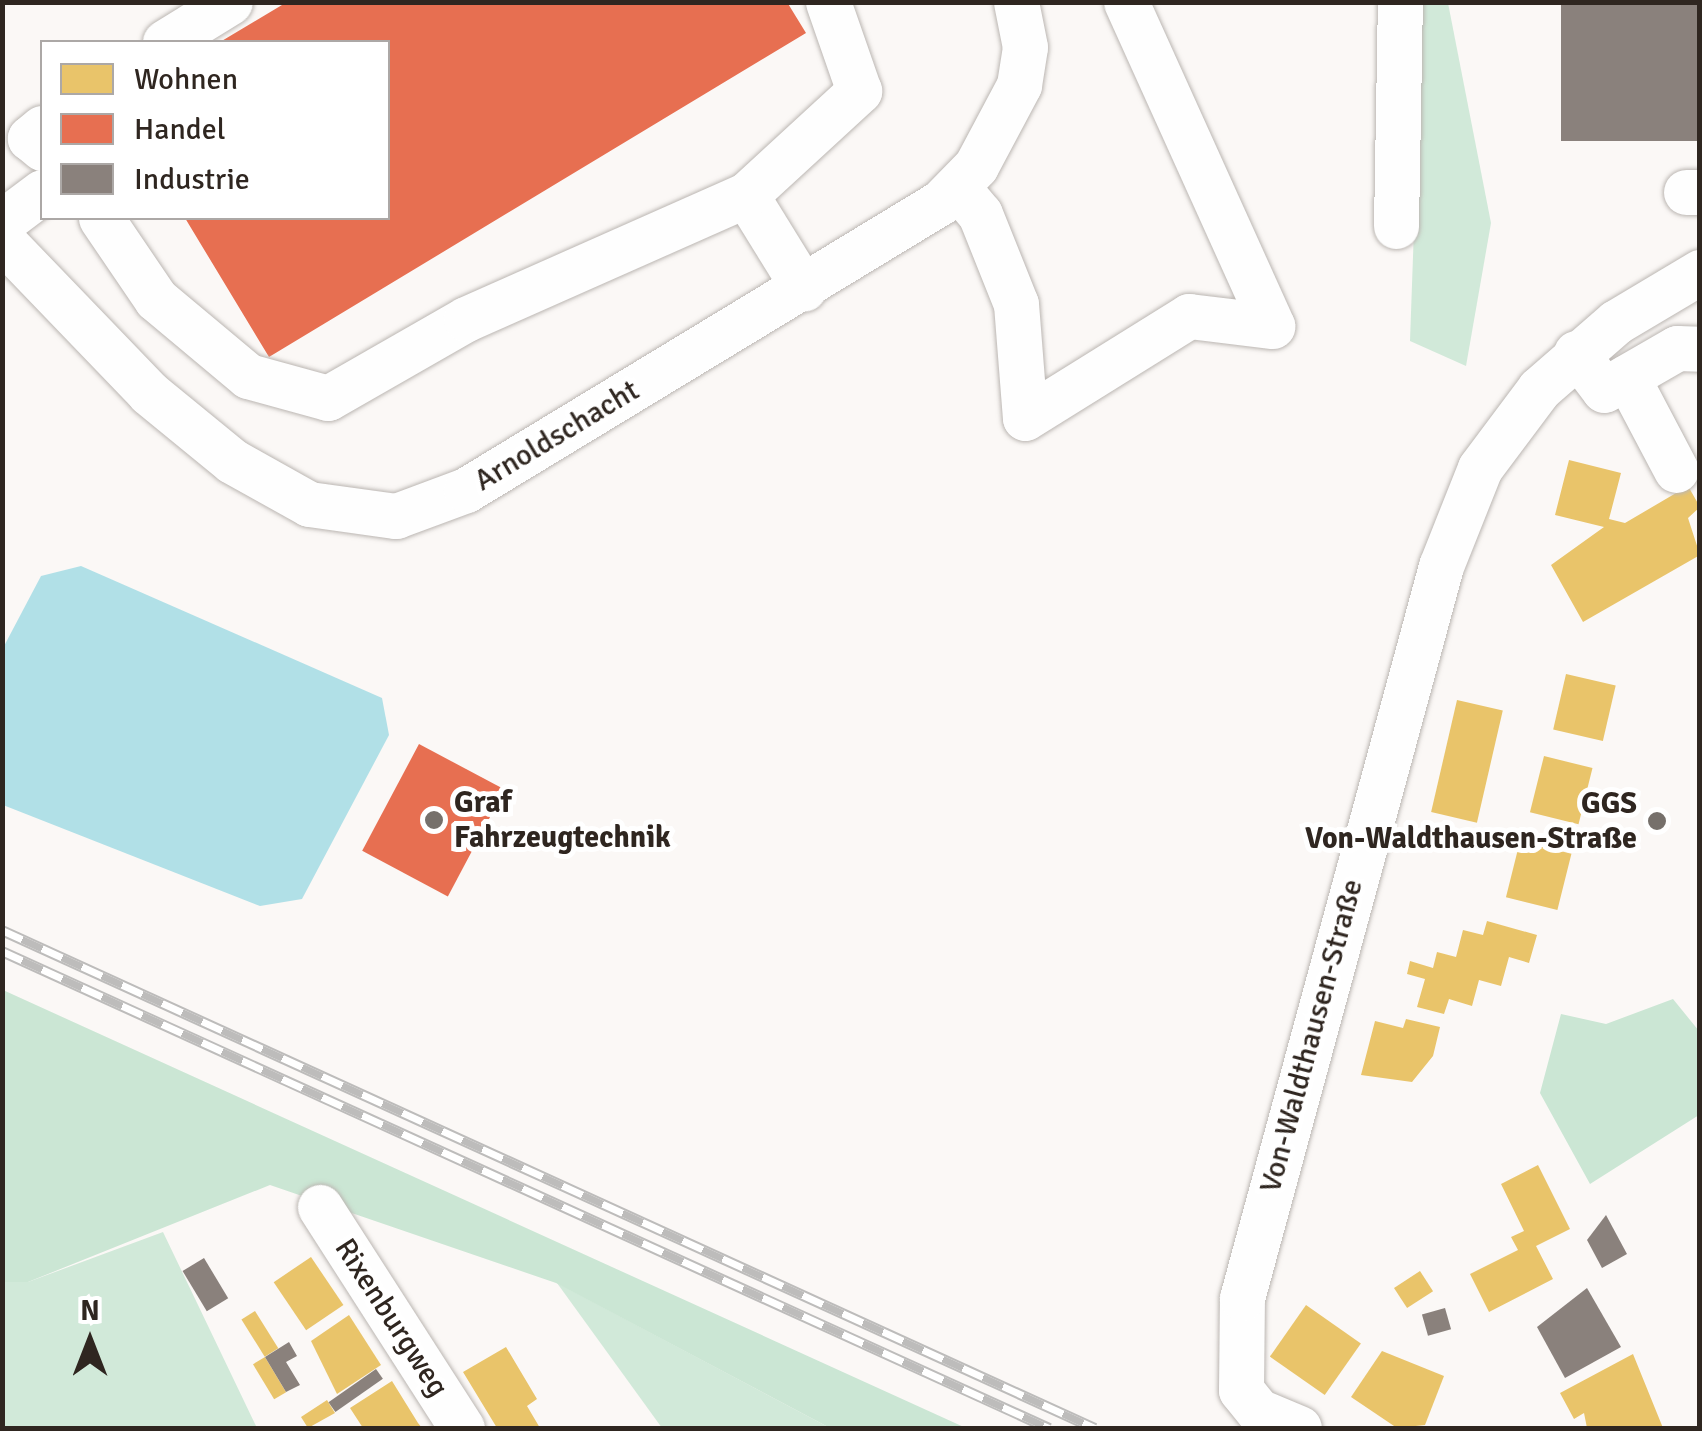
<!DOCTYPE html>
<meta charset="utf-8">
<style>
body{margin:0}
#map{position:relative;width:1702px;height:1431px;overflow:hidden;background:#fbf8f6;font-family:Signika,sans-serif}
div>[style]{position:absolute}
.green>*{inset:0;background:#d1e9d9}
.forest>*{inset:0;background:#cbe6d4}
.water>*{inset:0;background:#b1e0e7}
.homes>*{inset:0;background:#e9c46a;transform-origin:0 0}
.shops>*{inset:0;background:#e76f51;transform-origin:0 0}
.industry>*{inset:0;background:#8a817c;transform-origin:0 0}
.roads{filter:drop-shadow(0 0 2px #bbb6b2) drop-shadow(0 0 2px #bbb6b2)}
.minor>*{height:45px;margin:-22.5px;padding:0 22.5px;transform-origin:22.5px;border-radius:22.5px;background:#fefefe}
.rail>*{height:11px;margin-top:-5.5px;transform-origin:0;background:repeating-linear-gradient(90deg,#fff 0 22px,#bdbcbb 0 44px);box-sizing:border-box;border-block:2px solid #bdbcbb}
.dots>*{width:28px;height:28px;translate:-50% -50%;box-sizing:border-box;border:5px solid #fff;border-radius:50%}
span{translate:-50% -50%;white-space:nowrap;text-align:center;line-height:1.15;-webkit-text-stroke:10px #fff;paint-order:stroke}
.street-label{font-size:30px;color:#2f2620}
.poi-label{font-size:30px;color:#2f2620;font-weight:700}
.left{translate:0 -50%;text-align:left}
.right{translate:-100% -50%;text-align:right}
.frame{position:absolute;inset:0;border:5px solid #2f2620;pointer-events:none}
.legend{position:absolute;left:40px;top:40px;width:350px;height:180px;box-sizing:border-box;background:#fff;border:2px solid #aca8a6;margin:0;padding:12px 18px;list-style:none;font-size:30px;color:#2f2620}
.legend li{display:flex;align-items:center;gap:20px;height:50px}
.legend b{width:50px;border:2px solid #aca8a6}
.north{position:absolute;left:40px;top:1291px;width:100px;height:100px;-webkit-text-stroke:8px #fff;paint-order:stroke;rotate:0deg;font-size:28px;font-weight:700;line-height:40px;text-align:center;color:#2f2620}
.north::after{content:'';display:block;margin:auto;width:35px;height:45px;background:#2f2620;clip-path:polygon(50% 0,100% 100%,50% 72%,0 100%)}
</style>
<div id="map">
<div class="green">
<div style="clip-path:polygon(1422px 3px,1448px 3px,1491px 223px,1466px 366px,1410px 341px)"></div>
<div style="clip-path:polygon(163px 1232px,257px 1428px,3px 1428px,3px 1282px,28px 1282px)"></div>
<div style="clip-path:polygon(557px 1283px,830px 1428px,662px 1428px)"></div>
</div>
<div class="forest">
<div style="clip-path:polygon(3px 990px,966px 1428px,830px 1428px,556px 1283px,270px 1185px,28px 1282px,3px 1282px)"></div>
<div style="clip-path:polygon(1673px 999px,1699px 1031px,1699px 1115px,1590px 1184px,1540px 1093px,1561px 1014px,1606px 1024px)"></div>
</div>
<div class="water">
<div style="clip-path:polygon(81px 566px,382px 698px,389px 735px,302px 899px,260px 906px,3px 805px,3px 648px,41px 576px)"></div>
</div>
<div class="homes">
<div style="clip-path:polygon(1569px 460px,1621px 473px,1609px 519px,1625px 523px,1688px 486px,1700px 507px,1688px 518px,1700px 555px,1583px 622px,1551px 565px,1604px 527px,1555px 515px)"></div>
<div style="left:1566px;top:674px;width:51px;height:57px;rotate:13deg"></div>
<div style="left:1457px;top:700px;width:47px;height:115px;rotate:13deg"></div>
<div style="left:1544px;top:756px;width:50px;height:58px;rotate:14deg"></div>
<div style="left:1520px;top:841px;width:53px;height:58px;rotate:14deg"></div>
<div style="clip-path:polygon(1487px 921px,1537px 935px,1529px 963px,1509px 957px,1501px 986px,1479px 980px,1472px 1006px,1449px 999px,1444px 1014px,1417px 1007px,1425px 979px,1407px 974px,1410px 961px,1433px 968px,1437px 952px,1456px 957px,1463px 930px,1483px 935px)"></div>
<div style="clip-path:polygon(1406px 1019px,1440px 1027px,1433px 1056px,1412px 1082px,1361px 1075px,1375px 1021px,1403px 1028px)"></div>
<div style="clip-path:polygon(1538px 1165px,1570px 1229px,1536px 1246px,1553px 1279px,1489px 1312px,1470px 1274px,1518px 1250px,1511px 1237px,1524px 1231px,1501px 1184px)"></div>
<div style="left:311px;top:1257px;width:58px;height:45px;rotate:56deg"></div>
<div style="left:1420px;top:1271px;width:24px;height:31px;rotate:57deg"></div>
<div style="left:1306px;top:1305px;width:67px;height:63px;rotate:35deg"></div>
<div style="left:255px;top:1311px;width:44px;height:16px;rotate:58deg"></div>
<div style="clip-path:polygon(349px 1315px,381px 1365px,337px 1394px,311px 1341px)"></div>
<div style="clip-path:polygon(506px 1347px,537px 1399px,527px 1406px,540px 1428px,497px 1428px,463px 1372px)"></div>
<div style="clip-path:polygon(1382px 1351px,1444px 1376px,1425px 1425px,1397px 1428px,1351px 1397px)"></div>
<div style="clip-path:polygon(1633px 1354px,1663px 1428px,1587px 1428px,1584px 1413px,1574px 1419px,1560px 1393px)"></div>
<div style="left:265px;top:1357px;width:41px;height:14px;rotate:59deg"></div>
<div style="clip-path:polygon(392px 1381px,418px 1423px,422px 1428px,363px 1428px,350px 1408px)"></div>
<div style="clip-path:polygon(327px 1400px,335px 1413px,308px 1428px,301px 1417px)"></div>
</div>
<div class="shops">
<div style="clip-path:polygon(287px 2px,787px 2px,806px 33px,269px 357px,185px 218px,388px 218px,388px 42px,220px 42px)"></div>
<div style="left:419px;top:744px;width:97px;height:121px;rotate:28deg"></div>
</div>
<div class="industry">
<div style="left:1700px;top:5px;width:136px;height:139px;rotate:90deg"></div>
<div style="clip-path:polygon(1606px 1215px,1627px 1254px,1602px 1268px,1587px 1240px)"></div>
<div style="left:204px;top:1258px;width:47px;height:25px;rotate:59deg"></div>
<div style="clip-path:polygon(1587px 1288px,1621px 1347px,1565px 1378px,1537px 1327px)"></div>
<div style="left:1445px;top:1308px;width:22px;height:24px;rotate:74deg"></div>
<div style="clip-path:polygon(289px 1342px,297px 1356px,286px 1362px,300px 1385px,286px 1392px,265px 1357px)"></div>
<div style="left:376px;top:1369px;width:12px;height:58px;rotate:55deg"></div>
</div>
<div class="roads">
<div class="minor">
<div style="left:1126px;top:2px;width:355px;rotate:65.7deg"></div>
<div style="left:165px;top:42px;width:76px;rotate:-31.6deg"></div>
<div style="left:42px;top:128px;width:16px;rotate:140deg"></div>
<div style="left:30px;top:138px;width:16px;rotate:40deg"></div>
<div style="left:958px;top:188px;width:34px;rotate:50deg"></div>
<div style="left:980px;top:214px;width:97px;rotate:68.2deg"></div>
<div style="left:1016px;top:304px;width:114px;rotate:85.5deg"></div>
<div style="left:1025px;top:418px;width:193px;rotate:-31.9deg"></div>
<div style="left:1189px;top:316px;width:84px;rotate:6.9deg"></div>
<div style="left:1686px;top:192px;width:14px"></div>
<div style="left:746px;top:195px;width:110px;rotate:58.3deg"></div>
<div style="left:101px;top:218px;width:98px;rotate:55.8deg"></div>
<div style="left:156px;top:299px;width:120px;rotate:39.9deg"></div>
<div style="left:248px;top:376px;width:83px;rotate:15.4deg"></div>
<div style="left:328px;top:398px;width:159px;rotate:-29.8deg"></div>
<div style="left:466px;top:319px;width:306px;rotate:-23.9deg"></div>
<div style="left:746px;top:195px;width:154px;rotate:-42.6deg"></div>
<div style="left:859px;top:91px;width:94px;rotate:-109.2deg"></div>
<div style="left:2px;top:222px;width:50px;rotate:-36.9deg"></div>
<div style="left:1396px;top:226px;width:224px;rotate:-89deg"></div>
<div style="left:2px;top:240px;width:212px;rotate:46.1deg"></div>
<div style="left:149px;top:393px;width:107px;rotate:39.3deg"></div>
<div style="left:232px;top:461px;width:88px;rotate:29.2deg"></div>
<div style="left:309px;top:504px;width:88px;rotate:7.9deg"></div>
<div style="left:396px;top:516px;width:75px;rotate:-20.4deg"></div>
<div style="left:466px;top:490px;width:555px;rotate:-31.23deg"></div>
<div style="left:941px;top:202px;width:50px;rotate:-45.8deg"></div>
<div style="left:976px;top:166px;width:92px;rotate:-62deg"></div>
<div style="left:1019px;top:85px;width:38px;rotate:-81deg"></div>
<div style="left:1025px;top:47px;width:46px;rotate:-101.3deg"></div>
<div style="left:1576px;top:353px;width:46px;rotate:52.9deg"></div>
<div style="left:1604px;top:390px;width:84px;rotate:-29.9deg"></div>
<div style="left:1677px;top:348px;width:23px;rotate:2deg"></div>
<div style="left:1627px;top:377px;width:105px;rotate:62.2deg"></div>
<div style="left:320px;top:1207px;width:263px;rotate:57.3deg"></div>
<div style="left:1299px;top:1428px;width:44px;rotate:-157.5deg"></div>
<div style="left:1258px;top:1411px;width:27px;rotate:-129deg"></div>
<div style="left:1241px;top:1390px;width:92px;rotate:-89.4deg"></div>
<div style="left:1242px;top:1298px;width:759px;rotate:-74.79deg"></div>
<div style="left:1441px;top:566px;width:105px;rotate:-68.3deg"></div>
<div style="left:1480px;top:468px;width:99px;rotate:-53.2deg"></div>
<div style="left:1539px;top:389px;width:102px;rotate:-41deg"></div>
<div style="left:1616px;top:322px;width:98px;rotate:-30.8deg"></div>
</div>
</div>
<div class="rail">
<div style="left:2px;top:930px;width:1201px;rotate:24.5deg"></div>
<div style="left:2px;top:951px;width:1151px;rotate:24.49deg"></div>
</div>
<div class="dots">
<div style="left:434px;top:820px;background:#76706b"></div>
<div style="left:1657px;top:821px;background:#76706b"></div>
</div>
<div class="street-label">
<span style="left:557px;top:436px;rotate:-31deg">Arnoldschacht</span>
<span style="left:1312px;top:1036px;rotate:-75deg">Von-Waldthausen-Straße</span>
<span style="left:391px;top:1318px;rotate:57deg">Rixenburgweg</span>
</div>
<div class="poi-label">
<span class="left" style="left:454px;top:820px">Graf<br>Fahrzeugtechnik</span>
<span class="right" style="left:1637px;top:821px">GGS<br>Von-Waldthausen-Straße</span>
</div>
<div class="frame"></div>
<ul class="legend">
<li><b style="height:28px;background:#e9c46a"></b>Wohnen</li>
<li><b style="height:28px;background:#e76f51"></b>Handel</li>
<li><b style="height:28px;background:#8a817c"></b>Industrie</li>
</ul>
<div class="north">N</div>
</div>
